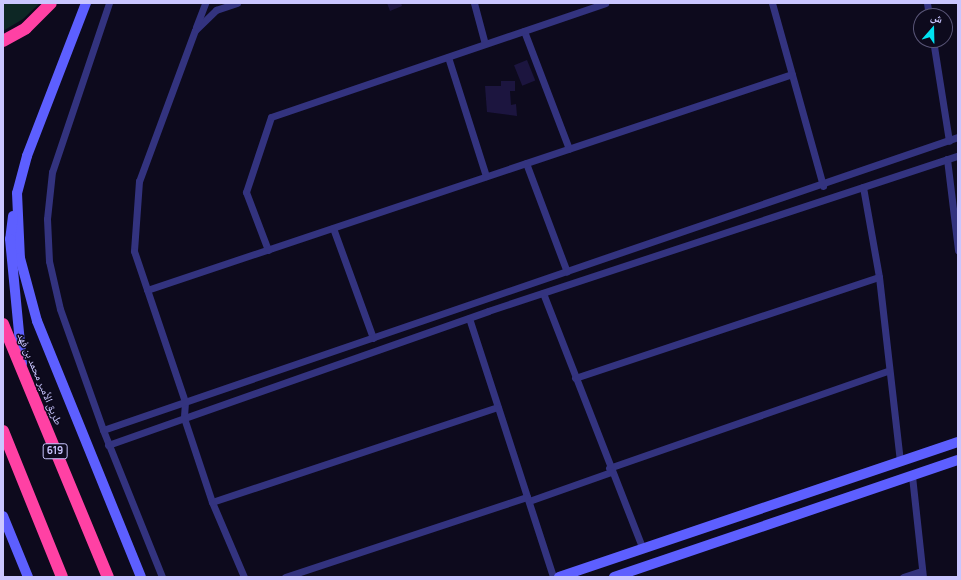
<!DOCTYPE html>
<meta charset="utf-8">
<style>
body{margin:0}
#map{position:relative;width:961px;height:580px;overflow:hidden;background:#0d0a1d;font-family:Manrope,"Noto Naskh Arabic",sans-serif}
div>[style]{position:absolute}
.green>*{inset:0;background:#0d2725}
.building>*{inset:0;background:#1c153f;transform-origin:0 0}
.street>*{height:7px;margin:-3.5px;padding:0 3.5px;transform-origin:3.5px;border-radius:3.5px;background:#33337f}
.secondary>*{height:10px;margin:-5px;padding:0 5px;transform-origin:5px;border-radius:5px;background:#5d5fff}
.highway>*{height:12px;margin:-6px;padding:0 6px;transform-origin:6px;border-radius:6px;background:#ff41a4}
span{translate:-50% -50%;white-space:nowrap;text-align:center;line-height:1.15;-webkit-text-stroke:3px #0d0a1d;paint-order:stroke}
.shield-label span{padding:1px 3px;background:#0d0a1d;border:1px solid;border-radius:3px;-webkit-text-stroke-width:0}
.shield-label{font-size:10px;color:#cac6ff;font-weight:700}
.street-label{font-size:11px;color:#cac6ff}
.frame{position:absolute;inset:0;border:4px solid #cac6ff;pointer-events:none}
.north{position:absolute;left:913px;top:8px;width:40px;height:40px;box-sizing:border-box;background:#0d0a1d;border:1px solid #595577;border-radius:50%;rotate:20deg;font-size:11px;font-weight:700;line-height:16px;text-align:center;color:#cac6ff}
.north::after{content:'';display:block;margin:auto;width:14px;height:18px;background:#00e2f1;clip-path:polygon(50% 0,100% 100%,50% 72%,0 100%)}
</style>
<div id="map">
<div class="green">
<div style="clip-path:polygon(3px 3px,40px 3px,23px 19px,3px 31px)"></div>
</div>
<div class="building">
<div style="clip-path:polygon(387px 3px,401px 3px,402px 6px,390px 11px)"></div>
<div style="left:527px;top:60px;width:22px;height:14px;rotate:68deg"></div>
<div style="clip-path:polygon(501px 81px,515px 81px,515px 91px,510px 91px,511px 105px,516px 104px,517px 116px,487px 112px,485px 86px,501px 86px)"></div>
</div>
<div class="street">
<div style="left:109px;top:3px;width:178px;rotate:108.6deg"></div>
<div style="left:52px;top:172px;width:47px;rotate:96.1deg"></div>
<div style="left:47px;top:219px;width:42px;rotate:87.3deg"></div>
<div style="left:49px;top:261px;width:49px;rotate:77.1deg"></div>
<div style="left:60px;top:309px;width:128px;rotate:70.4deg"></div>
<div style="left:103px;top:430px;width:158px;rotate:68.1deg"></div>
<div style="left:237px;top:3px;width:22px;rotate:162deg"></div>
<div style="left:216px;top:10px;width:29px;rotate:136deg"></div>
<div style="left:195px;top:30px;width:161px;rotate:110.3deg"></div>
<div style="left:139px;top:181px;width:70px;rotate:94.1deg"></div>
<div style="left:134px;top:251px;width:159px;rotate:71.3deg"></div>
<div style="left:185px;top:402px;width:16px;rotate:94deg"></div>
<div style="left:184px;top:418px;width:89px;rotate:71.6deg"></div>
<div style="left:212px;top:502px;width:82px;rotate:66.9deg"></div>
<div style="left:474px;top:3px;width:42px;rotate:75deg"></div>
<div style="left:772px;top:3px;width:190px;rotate:74.4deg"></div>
<div style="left:927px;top:3px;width:13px;rotate:81deg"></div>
<div style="left:196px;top:27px;width:26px;rotate:-69deg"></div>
<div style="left:524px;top:31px;width:126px;rotate:69.1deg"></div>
<div style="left:933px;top:40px;width:102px;rotate:81deg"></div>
<div style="left:448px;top:57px;width:125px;rotate:72.3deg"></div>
<div style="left:947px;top:159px;width:92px;rotate:83.1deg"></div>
<div style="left:526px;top:163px;width:116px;rotate:69.4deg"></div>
<div style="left:863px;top:187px;width:91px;rotate:79.9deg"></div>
<div style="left:879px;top:277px;width:185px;rotate:83.5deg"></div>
<div style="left:333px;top:228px;width:117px;rotate:70deg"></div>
<div style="left:268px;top:250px;width:62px;rotate:-110.8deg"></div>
<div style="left:246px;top:192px;width:79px;rotate:-71.6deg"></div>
<div style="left:271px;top:117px;width:353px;rotate:-18.8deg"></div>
<div style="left:147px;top:290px;width:680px;rotate:-18.51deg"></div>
<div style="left:543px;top:293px;width:273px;rotate:68.7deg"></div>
<div style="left:469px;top:318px;width:272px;rotate:72deg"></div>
<div style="left:575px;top:378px;width:320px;rotate:-18.4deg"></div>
<div style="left:103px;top:430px;width:904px;rotate:-18.92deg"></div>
<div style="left:108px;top:445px;width:403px;rotate:-19.4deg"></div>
<div style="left:488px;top:311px;width:495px;rotate:-18.3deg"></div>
<div style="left:609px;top:468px;width:294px;rotate:-19.2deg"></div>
<div style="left:912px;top:476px;width:102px;rotate:83.8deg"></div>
<div style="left:529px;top:501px;width:87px;rotate:-19.5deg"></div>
<div style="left:212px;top:502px;width:301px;rotate:-18.4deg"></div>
<div style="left:285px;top:577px;width:255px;rotate:-18.3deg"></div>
<div style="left:903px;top:577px;width:20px;rotate:-18deg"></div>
</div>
<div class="secondary">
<div style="left:86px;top:3px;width:164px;rotate:111.1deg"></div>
<div style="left:27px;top:156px;width:38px;rotate:105deg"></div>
<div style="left:17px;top:193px;width:65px;rotate:87.4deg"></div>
<div style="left:20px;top:258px;width:65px;rotate:74.9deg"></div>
<div style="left:37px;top:321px;width:276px;rotate:67.9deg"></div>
<div style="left:13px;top:216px;width:23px;rotate:97deg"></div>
<div style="left:10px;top:239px;width:125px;rotate:84.5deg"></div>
<div style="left:3px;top:516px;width:66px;rotate:67.7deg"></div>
<div style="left:559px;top:577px;width:421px;rotate:-18.7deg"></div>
<div style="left:614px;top:577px;width:363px;rotate:-18.8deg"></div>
</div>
<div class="highway">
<div style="left:3px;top:41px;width:26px;rotate:-29deg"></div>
<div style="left:26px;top:28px;width:35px;rotate:-45deg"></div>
<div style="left:3px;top:324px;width:274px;rotate:67.5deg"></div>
<div style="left:3px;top:431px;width:157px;rotate:68deg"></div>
</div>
<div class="shield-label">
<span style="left:55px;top:451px">619</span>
</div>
<div class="street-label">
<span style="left:40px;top:379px;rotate:67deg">طريق الأمير محمد بن فهد</span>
</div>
<div class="frame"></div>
<div class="north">ش</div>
</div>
